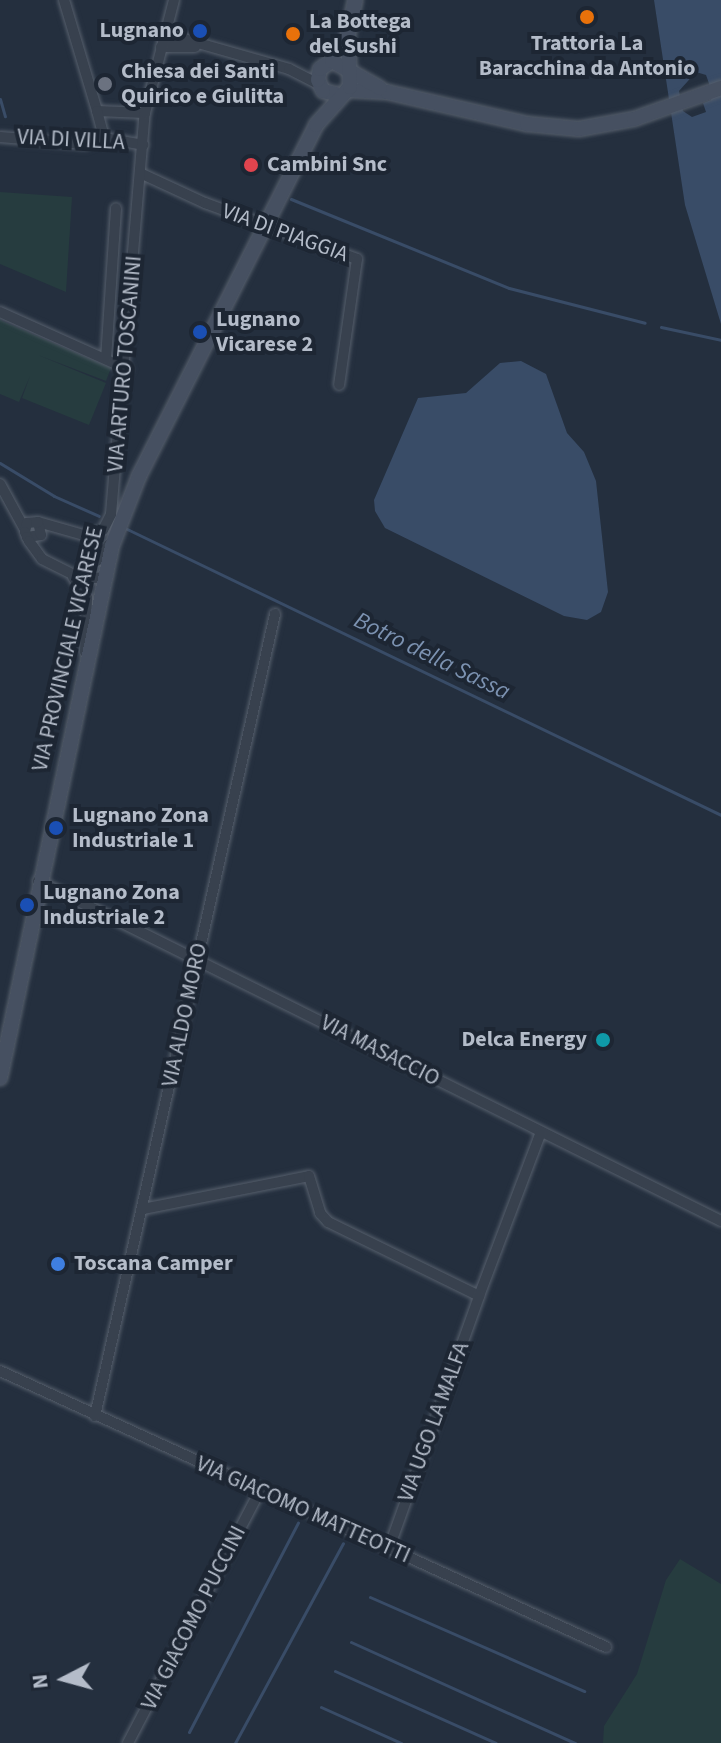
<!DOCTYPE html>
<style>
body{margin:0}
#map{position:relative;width:721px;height:1743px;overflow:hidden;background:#242f3e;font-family:"Source Sans 3",sans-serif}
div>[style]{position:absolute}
.green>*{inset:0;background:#263c3f}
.water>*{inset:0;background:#394c67}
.stream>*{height:3px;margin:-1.5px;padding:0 1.5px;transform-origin:1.5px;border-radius:1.5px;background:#394c67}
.roads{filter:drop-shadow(0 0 2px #565f6c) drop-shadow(0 0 2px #565f6c)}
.minor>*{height:10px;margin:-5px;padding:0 5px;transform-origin:5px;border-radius:5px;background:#38414e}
.secondary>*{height:14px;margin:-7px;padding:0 7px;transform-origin:7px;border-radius:7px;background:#465061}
.dots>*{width:22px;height:22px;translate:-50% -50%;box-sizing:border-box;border:4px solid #1d2633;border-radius:50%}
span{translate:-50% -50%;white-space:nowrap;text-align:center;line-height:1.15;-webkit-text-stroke:8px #1d2633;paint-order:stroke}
.poi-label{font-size:22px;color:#b4bcc9;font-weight:700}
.left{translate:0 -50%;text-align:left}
.right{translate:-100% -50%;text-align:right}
.street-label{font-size:22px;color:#b4bcc9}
.water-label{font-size:24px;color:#7c92b1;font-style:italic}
.north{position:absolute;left:24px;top:1639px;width:80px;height:80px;-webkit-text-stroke:6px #1d2633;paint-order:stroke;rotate:264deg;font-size:22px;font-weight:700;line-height:32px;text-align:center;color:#b4bcc9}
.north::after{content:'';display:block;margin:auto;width:28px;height:36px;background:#b4bcc9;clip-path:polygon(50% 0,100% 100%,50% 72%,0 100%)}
</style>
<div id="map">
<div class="green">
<div style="clip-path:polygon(0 192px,72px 197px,66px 292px,0 264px)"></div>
<div style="clip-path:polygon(0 320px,111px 368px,106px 381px,38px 355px,106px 383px,89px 425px,22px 398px,30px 376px,19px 402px,0 394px)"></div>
<div style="clip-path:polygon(680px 1559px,721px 1584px,721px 1743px,603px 1743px,604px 1726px,637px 1674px,666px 1580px)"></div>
</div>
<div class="water">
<div style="clip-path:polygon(evenodd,654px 0,721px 0,721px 324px,685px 205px,654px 0,696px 72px,706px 75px,712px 92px,711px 100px,703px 103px,706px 112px,692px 117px,683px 111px,679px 91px,696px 72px)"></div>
<div style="clip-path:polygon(521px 361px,546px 374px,567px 433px,584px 452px,596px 481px,608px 592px,601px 612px,587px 620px,564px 616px,385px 528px,375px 511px,374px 500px,418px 398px,466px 393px,500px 363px)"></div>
</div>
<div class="stream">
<div style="left:0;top:99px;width:18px;rotate:74deg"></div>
<div style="left:291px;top:199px;width:235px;rotate:22.2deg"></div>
<div style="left:509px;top:288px;width:140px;rotate:14.4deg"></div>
<div style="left:661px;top:327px;width:61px;rotate:12.2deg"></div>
<div style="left:0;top:463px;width:63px;rotate:31.4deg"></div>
<div style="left:54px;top:496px;width:49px;rotate:24deg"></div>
<div style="left:127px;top:529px;width:659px;rotate:25.71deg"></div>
<div style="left:370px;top:1597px;width:234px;rotate:23.7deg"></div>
<div style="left:351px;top:1642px;width:246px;rotate:24.3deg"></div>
<div style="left:335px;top:1671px;width:176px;rotate:24.1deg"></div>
<div style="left:321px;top:1707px;width:88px;rotate:24.2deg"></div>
<div style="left:189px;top:1732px;width:236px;rotate:-62.5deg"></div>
<div style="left:235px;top:1743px;width:227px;rotate:-61.6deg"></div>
</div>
<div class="roads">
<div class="minor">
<div style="left:64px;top:0;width:116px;rotate:73.4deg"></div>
<div style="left:97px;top:111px;width:48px;rotate:2.4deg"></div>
<div style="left:163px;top:39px;width:21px"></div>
<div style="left:184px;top:39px;width:109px;rotate:15.9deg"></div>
<div style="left:289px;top:69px;width:34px;rotate:27deg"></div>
<div style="left:161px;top:47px;width:34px"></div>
<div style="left:97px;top:111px;width:28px;rotate:75deg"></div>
<div style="left:0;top:137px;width:85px;rotate:4.7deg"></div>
<div style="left:85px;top:144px;width:20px;rotate:-18deg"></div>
<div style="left:104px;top:138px;width:40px;rotate:10deg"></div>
<div style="left:140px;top:173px;width:72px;rotate:24.8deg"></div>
<div style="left:205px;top:203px;width:162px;rotate:20.2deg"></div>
<div style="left:357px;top:259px;width:127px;rotate:98.1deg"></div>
<div style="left:0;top:312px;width:139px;rotate:24.2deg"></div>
<div style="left:106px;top:359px;width:151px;rotate:-86.2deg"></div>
<div style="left:0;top:484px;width:50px;rotate:61.4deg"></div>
<div style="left:38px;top:522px;width:51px;rotate:15.9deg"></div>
<div style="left:87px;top:536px;width:17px;rotate:-21deg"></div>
<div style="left:103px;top:530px;width:18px;rotate:-63deg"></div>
<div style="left:111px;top:514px;width:402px;rotate:-85.2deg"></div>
<div style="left:145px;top:113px;width:117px;rotate:-75.6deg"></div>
<div style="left:27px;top:537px;width:14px;rotate:-8deg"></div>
<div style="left:41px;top:535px;width:13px;rotate:-103deg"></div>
<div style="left:38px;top:522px;width:11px;rotate:175deg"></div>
<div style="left:27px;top:523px;width:9px;rotate:103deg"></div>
<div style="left:25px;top:532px;width:5px;rotate:68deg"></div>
<div style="left:27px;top:537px;width:4px;rotate:63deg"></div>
<div style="left:29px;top:541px;width:22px;rotate:54deg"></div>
<div style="left:42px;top:559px;width:45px;rotate:26.6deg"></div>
<div style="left:82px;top:579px;width:21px;rotate:-5deg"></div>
<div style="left:84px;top:569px;width:17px;rotate:-33deg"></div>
<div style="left:98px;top:560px;width:19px;rotate:-55deg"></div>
<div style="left:73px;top:577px;width:25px;rotate:56deg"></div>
<div style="left:87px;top:598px;width:54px;rotate:92.1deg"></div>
<div style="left:38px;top:881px;width:763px;rotate:26.46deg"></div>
<div style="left:143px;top:1209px;width:169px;rotate:-11.2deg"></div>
<div style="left:309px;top:1176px;width:39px;rotate:73deg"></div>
<div style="left:320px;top:1213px;width:12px;rotate:48deg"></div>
<div style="left:328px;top:1222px;width:168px;rotate:26.1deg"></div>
<div style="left:479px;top:1296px;width:175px;rotate:-69.3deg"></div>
<div style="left:0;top:1371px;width:666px;rotate:24.49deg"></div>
<div style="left:95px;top:1416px;width:822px;rotate:-77.35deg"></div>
<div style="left:389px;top:1548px;width:268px;rotate:-70.3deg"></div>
<div style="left:128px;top:1743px;width:283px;rotate:-62.4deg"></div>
</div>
<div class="secondary">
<div style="left:347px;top:90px;width:40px;rotate:2.9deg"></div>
<div style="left:387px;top:92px;width:144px;rotate:12.9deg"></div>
<div style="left:527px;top:124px;width:52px;rotate:5.5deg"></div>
<div style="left:579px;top:129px;width:56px;rotate:-10.3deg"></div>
<div style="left:634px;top:119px;width:92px;rotate:-19.6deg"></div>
<div style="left:340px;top:95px;width:17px;rotate:-167deg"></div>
<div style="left:323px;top:91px;width:12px;rotate:-114deg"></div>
<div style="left:318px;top:80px;width:11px;rotate:-80deg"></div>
<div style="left:320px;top:69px;width:14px;rotate:-34deg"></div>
<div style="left:332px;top:61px;width:55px;rotate:29.4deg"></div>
<div style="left:0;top:1078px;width:544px;rotate:-78.11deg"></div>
<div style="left:112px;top:546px;width:75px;rotate:-68.9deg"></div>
<div style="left:139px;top:476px;width:393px;rotate:-63.2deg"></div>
<div style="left:316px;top:125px;width:51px;rotate:-48.2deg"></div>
<div style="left:350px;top:87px;width:53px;rotate:-92.2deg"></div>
<div style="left:348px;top:34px;width:35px;rotate:-78deg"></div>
</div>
</div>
<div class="dots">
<div style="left:587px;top:17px;background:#e8710a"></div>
<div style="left:200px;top:31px;background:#1a4fb4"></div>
<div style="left:293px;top:34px;background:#e8710a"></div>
<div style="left:105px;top:84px;background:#6b7280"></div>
<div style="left:251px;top:165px;background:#e0444e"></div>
<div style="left:200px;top:332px;background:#1a4fb4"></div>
<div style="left:56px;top:828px;background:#1a4fb4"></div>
<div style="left:27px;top:905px;background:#1a4fb4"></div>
<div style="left:603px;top:1040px;background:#0f9aa8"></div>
<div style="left:58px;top:1264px;background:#3f7fe0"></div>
</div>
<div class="poi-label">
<span class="left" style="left:309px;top:34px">La Bottega<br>del Sushi</span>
<span class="right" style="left:184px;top:31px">Lugnano</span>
<span style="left:587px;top:56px">Trattoria La<br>Baracchina da Antonio</span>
<span class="left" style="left:121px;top:84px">Chiesa dei Santi<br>Quirico e Giulitta</span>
<span class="left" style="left:267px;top:165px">Cambini Snc</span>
<span class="left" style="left:216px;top:332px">Lugnano<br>Vicarese 2</span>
<span class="left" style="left:72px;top:828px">Lugnano Zona<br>Industriale 1</span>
<span class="left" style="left:43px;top:905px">Lugnano Zona<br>Industriale 2</span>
<span class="right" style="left:587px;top:1040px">Delca Energy</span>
<span class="left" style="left:74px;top:1264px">Toscana Camper</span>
</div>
<div class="street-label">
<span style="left:71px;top:140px;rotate:3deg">VIA DI VILLA</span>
<span style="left:285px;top:233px;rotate:20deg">VIA DI PIAGGIA</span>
<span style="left:125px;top:364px;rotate:-85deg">VIA ARTURO TOSCANINI</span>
<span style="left:68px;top:649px;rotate:-77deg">VIA PROVINCIALE VICARESE</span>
<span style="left:185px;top:1015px;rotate:-78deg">VIA ALDO MORO</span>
<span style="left:380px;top:1051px;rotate:27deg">VIA MASACCIO</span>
<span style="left:434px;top:1422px;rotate:-70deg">VIA UGO LA MALFA</span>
<span style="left:303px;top:1510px;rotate:24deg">VIA GIACOMO MATTEOTTI</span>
<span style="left:194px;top:1618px;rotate:-63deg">VIA GIACOMO PUCCINI</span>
</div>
<div class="water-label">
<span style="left:432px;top:656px;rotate:26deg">Botro della Sassa</span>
</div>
<div class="north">N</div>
</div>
